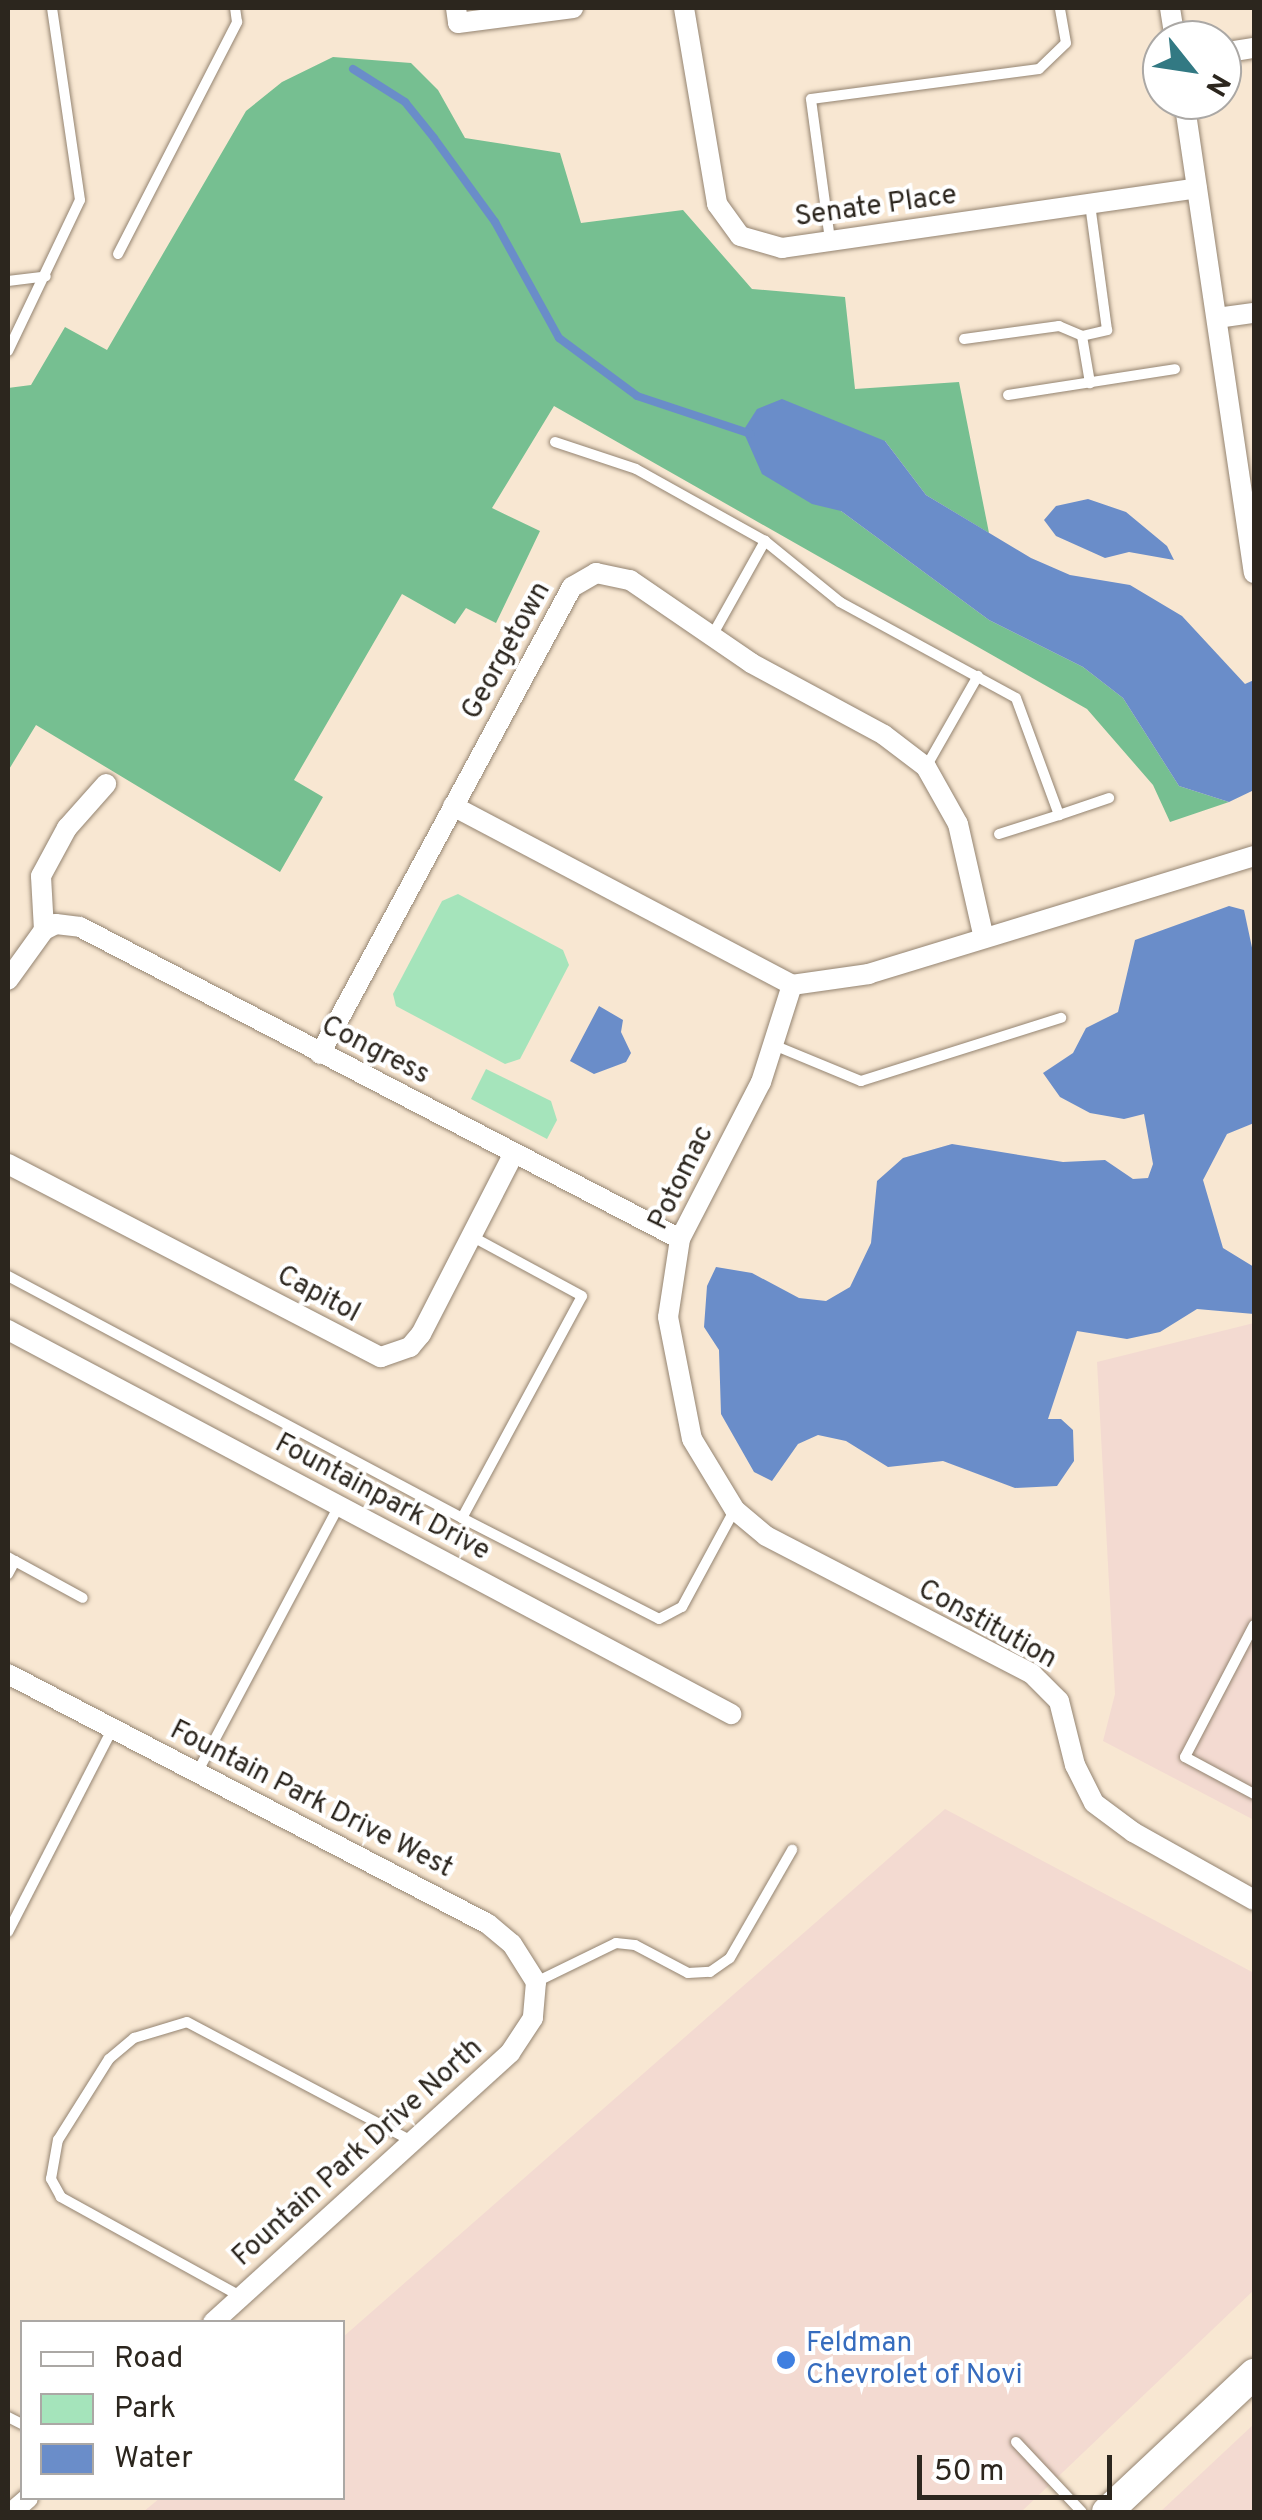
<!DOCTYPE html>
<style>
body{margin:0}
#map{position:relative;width:1262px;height:2520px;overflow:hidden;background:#f8e7d2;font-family:Overpass,sans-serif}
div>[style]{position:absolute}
.commercial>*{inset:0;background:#f3dad1}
.green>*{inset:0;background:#a5e4bb}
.forest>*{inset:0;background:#76bf91}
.water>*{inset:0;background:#6a8dc9}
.stream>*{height:8px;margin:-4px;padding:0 4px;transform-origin:4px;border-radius:4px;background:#6a8dc9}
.roads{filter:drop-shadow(0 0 2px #948471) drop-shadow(0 0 2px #948471)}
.lane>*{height:10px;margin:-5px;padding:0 5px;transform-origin:5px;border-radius:5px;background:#fff}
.street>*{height:20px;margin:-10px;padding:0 10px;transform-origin:10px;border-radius:10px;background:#fff}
.secondary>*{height:30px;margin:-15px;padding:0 15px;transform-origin:15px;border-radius:15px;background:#fff}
.dots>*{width:28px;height:28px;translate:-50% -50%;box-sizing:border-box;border:5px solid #fff;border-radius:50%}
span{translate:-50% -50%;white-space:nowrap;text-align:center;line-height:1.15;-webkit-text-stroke:8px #fff;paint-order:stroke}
.street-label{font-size:28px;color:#2c261e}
.shop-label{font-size:28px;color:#366cbe}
.left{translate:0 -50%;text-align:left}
.frame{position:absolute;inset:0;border:10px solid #2c261e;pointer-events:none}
.legend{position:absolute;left:20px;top:2320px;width:325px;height:180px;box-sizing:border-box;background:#fff;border:2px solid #aba8a5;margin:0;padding:12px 18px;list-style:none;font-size:30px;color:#2c261e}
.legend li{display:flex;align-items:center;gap:20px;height:50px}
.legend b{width:50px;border:2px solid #aba8a5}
.north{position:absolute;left:1142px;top:20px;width:100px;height:100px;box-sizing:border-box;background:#fff;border:2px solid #aba8a5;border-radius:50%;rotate:120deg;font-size:28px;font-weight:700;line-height:40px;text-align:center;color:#2c261e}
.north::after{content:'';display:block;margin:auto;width:35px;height:45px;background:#327983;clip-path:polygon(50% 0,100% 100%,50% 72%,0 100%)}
.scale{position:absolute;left:917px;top:2455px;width:195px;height:45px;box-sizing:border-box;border:5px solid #2c261e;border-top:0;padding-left:12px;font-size:30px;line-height:35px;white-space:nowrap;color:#2c261e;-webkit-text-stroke:8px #fff;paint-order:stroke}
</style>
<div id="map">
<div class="commercial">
<div style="clip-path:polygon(1254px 1323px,1254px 1820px,1103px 1741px,1115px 1694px,1097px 1362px)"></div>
<div style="clip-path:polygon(945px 1809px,1254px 1973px,1254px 2290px,1021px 2512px,143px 2512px,160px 2498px,342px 2498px,343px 2337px)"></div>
<div style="clip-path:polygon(1254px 2424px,1254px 2512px,1160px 2512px)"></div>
</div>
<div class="green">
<div style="clip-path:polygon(458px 894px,563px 950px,569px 965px,520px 1059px,505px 1064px,396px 1006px,393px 994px,442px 901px)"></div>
<div style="clip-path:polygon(486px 1069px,551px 1101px,557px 1120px,547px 1139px,471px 1099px)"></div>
</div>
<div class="forest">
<div style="clip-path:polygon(333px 57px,411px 63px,438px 90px,465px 138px,560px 153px,581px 223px,683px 210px,752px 289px,845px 297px,855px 389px,959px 382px,989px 533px,926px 495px,885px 441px,841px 511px,989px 620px,1083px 667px,1123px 698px,1179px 786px,1229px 802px,1170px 822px,1153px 785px,1087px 709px,554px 406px,492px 508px,540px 531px,496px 623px,466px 608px,455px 624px,402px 594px,294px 780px,323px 797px,280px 872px,36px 725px,8px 771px,8px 388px,31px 385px,65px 327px,107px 350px,246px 111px,282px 82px)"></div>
</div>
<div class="water">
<div style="clip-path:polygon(782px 399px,885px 441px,926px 495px,1031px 558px,1070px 575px,1130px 585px,1182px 616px,1245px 684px,1254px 680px,1254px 790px,1229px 802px,1179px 786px,1123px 698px,1083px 667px,989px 620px,841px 511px,812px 504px,762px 474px,743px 431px,757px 409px)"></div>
<div style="clip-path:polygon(1088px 499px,1126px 512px,1167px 546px,1174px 560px,1129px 552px,1105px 558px,1056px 536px,1044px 520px,1056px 506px)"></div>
<div style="clip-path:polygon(1229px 906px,1244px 910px,1254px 957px,1254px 1123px,1227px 1134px,1203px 1180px,1223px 1248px,1254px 1267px,1254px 1314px,1197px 1309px,1160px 1332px,1127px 1339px,1077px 1331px,1048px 1419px,1061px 1419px,1073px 1430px,1074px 1461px,1057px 1486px,1015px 1488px,943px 1461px,888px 1467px,846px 1441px,818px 1435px,798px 1444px,772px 1481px,754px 1472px,721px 1414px,719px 1350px,704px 1327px,707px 1286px,716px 1267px,752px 1273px,799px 1298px,826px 1301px,850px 1287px,871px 1243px,877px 1181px,903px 1158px,952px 1144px,1063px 1162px,1105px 1160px,1133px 1179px,1148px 1178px,1153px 1164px,1144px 1114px,1124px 1119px,1090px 1113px,1060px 1097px,1043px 1073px,1073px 1053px,1086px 1028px,1118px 1012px,1135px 940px)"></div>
<div style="clip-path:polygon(599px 1006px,623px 1020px,621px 1032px,631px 1053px,626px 1062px,594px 1074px,570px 1061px)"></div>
</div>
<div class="stream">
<div style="left:353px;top:69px;width:62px;rotate:32.4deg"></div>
<div style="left:405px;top:102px;width:46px;rotate:51.1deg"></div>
<div style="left:434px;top:138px;width:104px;rotate:54deg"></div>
<div style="left:495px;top:222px;width:132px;rotate:61.1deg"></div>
<div style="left:559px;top:338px;width:97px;rotate:36.6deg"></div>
<div style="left:637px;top:396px;width:120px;rotate:18.4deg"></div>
</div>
<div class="roads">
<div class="lane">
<div style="left:830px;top:240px;width:142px;rotate:-97.7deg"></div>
<div style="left:811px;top:99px;width:230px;rotate:-7.5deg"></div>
<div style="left:1039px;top:69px;width:37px;rotate:-44deg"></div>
<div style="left:1066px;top:43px;width:36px;rotate:-100deg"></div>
<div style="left:118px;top:254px;width:261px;rotate:-62.8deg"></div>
<div style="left:237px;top:22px;width:14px;rotate:-98deg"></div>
<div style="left:8px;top:281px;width:38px;rotate:-7deg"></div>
<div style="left:1082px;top:336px;width:48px;rotate:80.3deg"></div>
<div style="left:964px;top:339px;width:96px;rotate:-7.8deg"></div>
<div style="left:1059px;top:326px;width:25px;rotate:23deg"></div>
<div style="left:1082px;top:336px;width:26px;rotate:-13deg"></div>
<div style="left:1107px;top:330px;width:127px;rotate:-97.7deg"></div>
<div style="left:8px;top:351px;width:167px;rotate:-64.5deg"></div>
<div style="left:80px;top:200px;width:194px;rotate:-98.3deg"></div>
<div style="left:1008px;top:395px;width:169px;rotate:-8.8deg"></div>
<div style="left:555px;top:442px;width:85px;rotate:18.4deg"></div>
<div style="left:636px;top:469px;width:148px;rotate:29.2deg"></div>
<div style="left:713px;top:634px;width:107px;rotate:-60.8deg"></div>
<div style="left:765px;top:541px;width:97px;rotate:39.1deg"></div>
<div style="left:840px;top:602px;width:200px;rotate:28.6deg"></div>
<div style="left:1016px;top:698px;width:125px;rotate:69.8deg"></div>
<div style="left:1059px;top:815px;width:53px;rotate:-18.8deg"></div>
<div style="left:926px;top:767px;width:105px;rotate:-60.3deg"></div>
<div style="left:999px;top:834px;width:63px;rotate:-17.6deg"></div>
<div style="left:776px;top:1046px;width:92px;rotate:22.4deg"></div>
<div style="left:861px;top:1081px;width:210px;rotate:-17.5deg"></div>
<div style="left:8px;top:1276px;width:514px;rotate:28.06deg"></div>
<div style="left:462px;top:1518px;width:252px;rotate:-61.6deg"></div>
<div style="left:582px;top:1296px;width:126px;rotate:-151.6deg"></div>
<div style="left:462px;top:1518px;width:221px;rotate:27.1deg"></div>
<div style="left:659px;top:1619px;width:26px;rotate:-28deg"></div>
<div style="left:682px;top:1607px;width:109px;rotate:-61.6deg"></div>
<div style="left:8px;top:1557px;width:8px;rotate:30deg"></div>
<div style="left:15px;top:1561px;width:15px;rotate:118deg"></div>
<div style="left:15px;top:1561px;width:77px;rotate:28.6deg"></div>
<div style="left:1254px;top:1625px;width:149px;rotate:117.6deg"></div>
<div style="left:1185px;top:1757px;width:78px;rotate:28.2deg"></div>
<div style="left:198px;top:1771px;width:300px;rotate:-62deg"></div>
<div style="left:8px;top:1932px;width:229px;rotate:-62.8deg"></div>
<div style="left:536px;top:1982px;width:89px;rotate:-26deg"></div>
<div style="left:616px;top:1943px;width:19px;rotate:6deg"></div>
<div style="left:635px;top:1945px;width:60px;rotate:27.8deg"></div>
<div style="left:688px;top:1973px;width:22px;rotate:-3deg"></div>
<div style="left:710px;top:1972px;width:24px;rotate:-35deg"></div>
<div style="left:730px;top:1958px;width:125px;rotate:-60.1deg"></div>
<div style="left:240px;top:2296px;width:205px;rotate:-151.1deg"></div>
<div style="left:61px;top:2197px;width:21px;rotate:-119deg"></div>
<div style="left:51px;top:2179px;width:40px;rotate:-80deg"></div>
<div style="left:58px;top:2140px;width:96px;rotate:-57.8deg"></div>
<div style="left:109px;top:2059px;width:33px;rotate:-40deg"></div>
<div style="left:134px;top:2038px;width:55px;rotate:-16.8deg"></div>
<div style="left:187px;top:2022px;width:255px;rotate:27.9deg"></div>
<div style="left:8px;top:2417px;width:16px;rotate:27deg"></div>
<div style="left:1016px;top:2442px;width:96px;rotate:46.7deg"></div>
</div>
<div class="street">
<div style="left:456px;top:8px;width:15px;rotate:82deg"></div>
<div style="left:458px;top:23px;width:116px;rotate:-7.4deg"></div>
<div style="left:684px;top:8px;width:199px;rotate:80.4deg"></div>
<div style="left:717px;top:204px;width:39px;rotate:54deg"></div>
<div style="left:740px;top:236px;width:44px;rotate:15.9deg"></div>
<div style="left:782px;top:248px;width:419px;rotate:-8.2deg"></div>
<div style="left:1170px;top:8px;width:32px;rotate:81deg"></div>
<div style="left:1222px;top:53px;width:32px;rotate:-9deg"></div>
<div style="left:1184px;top:100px;width:478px;rotate:81.6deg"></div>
<div style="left:1217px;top:318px;width:37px;rotate:-8deg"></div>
<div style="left:453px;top:806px;width:383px;rotate:27.8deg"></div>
<div style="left:1254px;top:856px;width:403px;rotate:163deg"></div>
<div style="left:869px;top:974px;width:78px;rotate:171.9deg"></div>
<div style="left:792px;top:985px;width:102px;rotate:107.7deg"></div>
<div style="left:761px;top:1082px;width:177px;rotate:117.3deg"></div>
<div style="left:680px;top:1239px;width:79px;rotate:98.7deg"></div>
<div style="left:668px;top:1317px;width:124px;rotate:78.9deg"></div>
<div style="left:692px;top:1439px;width:83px;rotate:58.8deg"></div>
<div style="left:735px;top:1510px;width:40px;rotate:40deg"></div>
<div style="left:766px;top:1536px;width:300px;rotate:27.4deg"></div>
<div style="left:1032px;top:1674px;width:38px;rotate:45deg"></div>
<div style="left:1059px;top:1701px;width:66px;rotate:76deg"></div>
<div style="left:1075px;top:1765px;width:42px;rotate:63.4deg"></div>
<div style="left:1094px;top:1803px;width:49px;rotate:36.6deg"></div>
<div style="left:1133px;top:1832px;width:139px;rotate:29.3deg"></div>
<div style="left:44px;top:930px;width:13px;rotate:-27deg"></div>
<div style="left:56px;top:924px;width:24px;rotate:7deg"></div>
<div style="left:80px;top:927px;width:676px;rotate:27.47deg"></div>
<div style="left:8px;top:980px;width:62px;rotate:-54.2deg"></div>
<div style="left:44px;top:930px;width:54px;rotate:-93.2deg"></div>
<div style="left:41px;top:876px;width:55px;rotate:-61.6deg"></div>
<div style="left:67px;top:828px;width:59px;rotate:-48.4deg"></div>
<div style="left:320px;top:1054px;width:531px;rotate:-61.65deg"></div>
<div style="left:572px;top:587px;width:28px;rotate:-30deg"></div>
<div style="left:596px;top:573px;width:35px;rotate:12deg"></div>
<div style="left:630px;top:580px;width:147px;rotate:34.4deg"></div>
<div style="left:751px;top:663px;width:151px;rotate:28.4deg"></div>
<div style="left:884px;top:735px;width:53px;rotate:37.3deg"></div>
<div style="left:926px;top:767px;width:65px;rotate:60.7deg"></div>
<div style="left:958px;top:824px;width:117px;rotate:77.2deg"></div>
<div style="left:8px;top:1164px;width:420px;rotate:27.4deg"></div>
<div style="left:381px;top:1357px;width:31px;rotate:-19deg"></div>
<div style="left:410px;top:1347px;width:17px;rotate:-50deg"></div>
<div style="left:421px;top:1334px;width:203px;rotate:-62.8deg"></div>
<div style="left:8px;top:1330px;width:819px;rotate:27.97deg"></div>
<div style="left:8px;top:1674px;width:541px;rotate:27.51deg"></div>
<div style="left:488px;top:1924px;width:31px;rotate:40deg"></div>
<div style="left:512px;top:1944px;width:45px;rotate:57.7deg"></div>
<div style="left:536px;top:1982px;width:36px;rotate:95deg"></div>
<div style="left:533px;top:2018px;width:42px;rotate:123.3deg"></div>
<div style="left:510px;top:2053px;width:401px;rotate:137.8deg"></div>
<div style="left:12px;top:2512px;width:21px;rotate:-41deg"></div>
</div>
<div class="secondary">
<div style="left:1107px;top:2512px;width:202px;rotate:-43.2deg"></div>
</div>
</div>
<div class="dots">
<div style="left:786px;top:2360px;background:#3f7fe0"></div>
</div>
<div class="street-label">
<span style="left:876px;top:207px;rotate:-8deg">Senate Place</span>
<span style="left:507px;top:651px;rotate:-61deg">Georgetown</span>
<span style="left:375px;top:1051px;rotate:27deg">Congress</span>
<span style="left:682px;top:1178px;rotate:-64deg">Potomac</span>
<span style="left:318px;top:1295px;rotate:28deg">Capitol</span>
<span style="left:382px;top:1498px;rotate:28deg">Fountainpark Drive</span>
<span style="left:987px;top:1625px;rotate:29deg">Constitution</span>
<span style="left:311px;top:1800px;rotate:27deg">Fountain Park Drive West</span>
<span style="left:358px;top:2153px;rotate:-42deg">Fountain Park Drive North</span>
</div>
<div class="shop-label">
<span class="left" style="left:806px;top:2360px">Feldman<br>Chevrolet of Novi</span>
</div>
<div class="frame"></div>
<ul class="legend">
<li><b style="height:12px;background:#fff"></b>Road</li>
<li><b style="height:28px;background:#a5e4bb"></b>Park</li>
<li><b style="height:28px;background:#6a8dc9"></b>Water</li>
</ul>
<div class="north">N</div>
<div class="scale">50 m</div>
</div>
